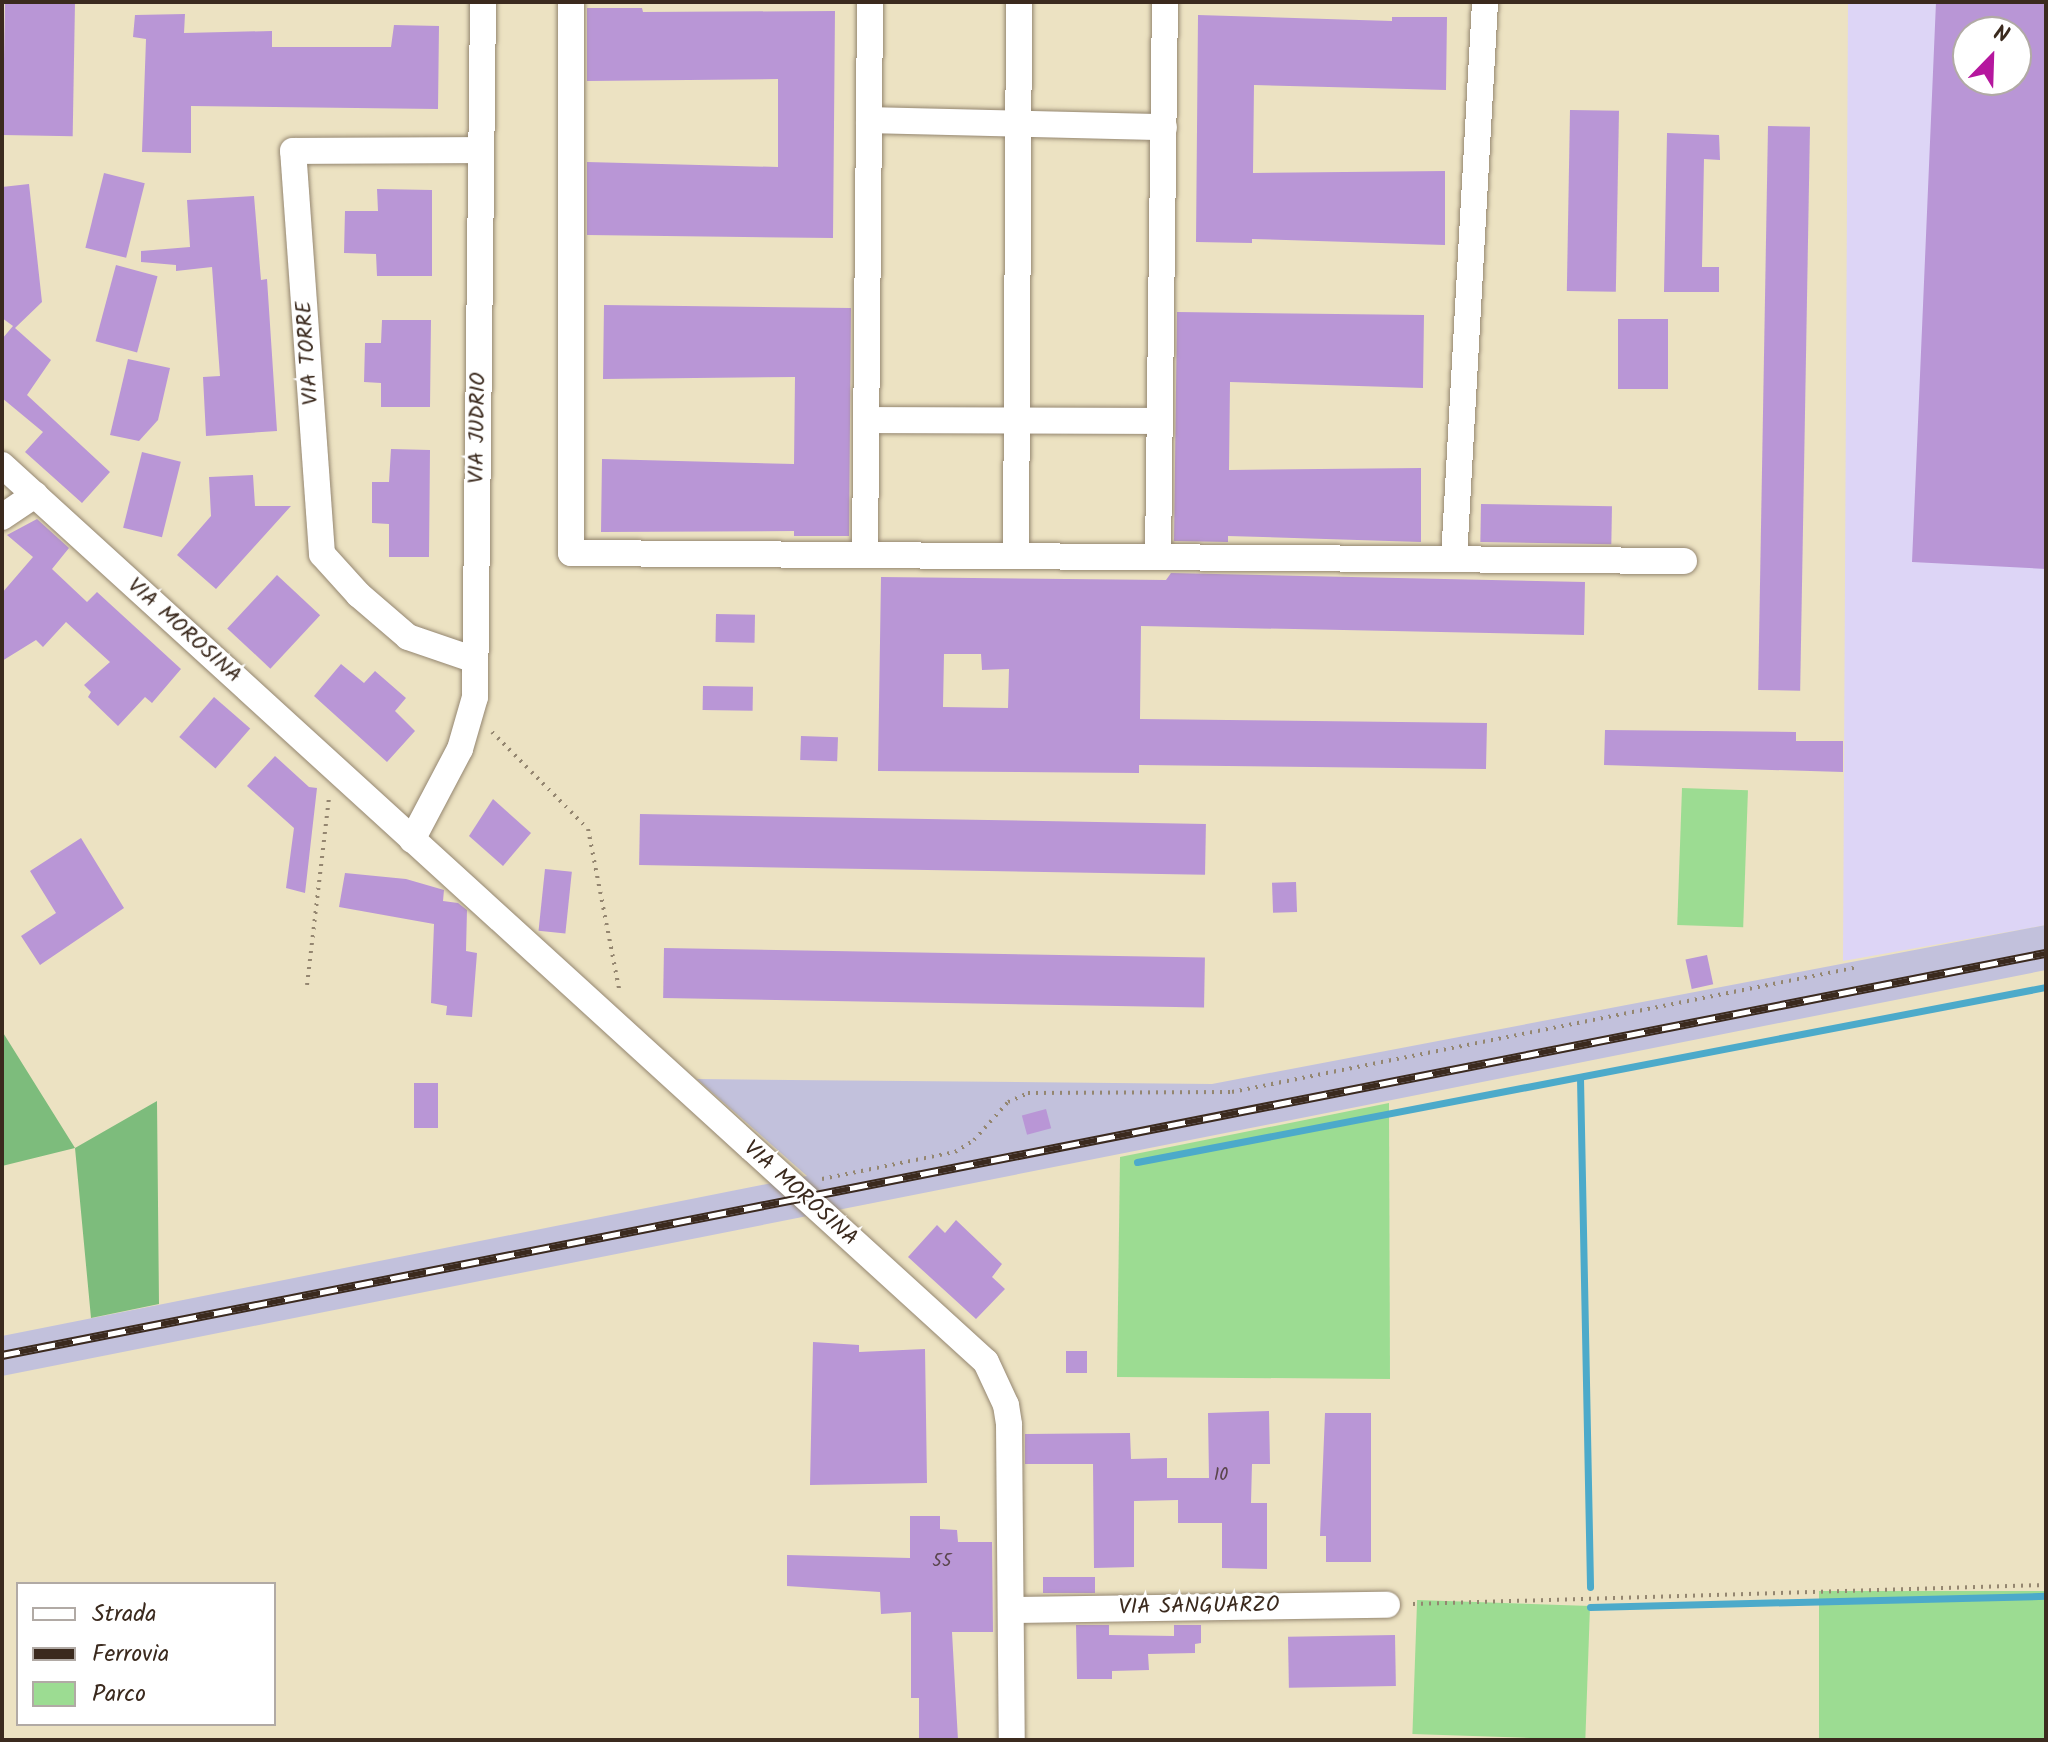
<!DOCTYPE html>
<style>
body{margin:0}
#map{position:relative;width:2048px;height:1742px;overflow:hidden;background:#ece2c2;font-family:Kalam,sans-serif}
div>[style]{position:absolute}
.built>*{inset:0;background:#ddd5f6}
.industrial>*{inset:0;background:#c2c1dc}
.green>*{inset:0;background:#9cdc92;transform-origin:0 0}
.forest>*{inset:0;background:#7dbc7c}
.stream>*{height:7px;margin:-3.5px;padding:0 3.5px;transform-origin:3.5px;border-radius:3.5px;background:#4caaca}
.building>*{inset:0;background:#b996d6;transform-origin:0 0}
.path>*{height:4px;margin-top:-2px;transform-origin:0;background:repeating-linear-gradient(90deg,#948670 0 2px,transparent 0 8px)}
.roads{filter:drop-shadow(0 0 2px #948670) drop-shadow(0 0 2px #948670)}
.minor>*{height:26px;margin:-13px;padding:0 13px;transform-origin:13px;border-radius:13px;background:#fff}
.rail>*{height:9px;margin-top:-4.5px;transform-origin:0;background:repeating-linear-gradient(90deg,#fff 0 18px,#3b2a1e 0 36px);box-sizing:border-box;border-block:2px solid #3b2a1e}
span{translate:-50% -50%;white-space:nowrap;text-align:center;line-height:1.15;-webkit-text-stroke:6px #fff;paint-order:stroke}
.number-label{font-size:18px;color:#5a454c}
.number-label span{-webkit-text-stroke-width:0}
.street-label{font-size:22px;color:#3b2a1e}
.frame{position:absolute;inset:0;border:4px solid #3b2a1e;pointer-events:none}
.legend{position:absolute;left:16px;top:1582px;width:260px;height:144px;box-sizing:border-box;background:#fff;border:2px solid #b1aaa5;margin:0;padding:10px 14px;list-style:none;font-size:24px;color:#3b2a1e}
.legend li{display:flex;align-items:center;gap:16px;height:40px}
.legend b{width:40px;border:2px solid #b1aaa5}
.north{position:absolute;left:1952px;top:16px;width:80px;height:80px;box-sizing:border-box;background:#fff;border:2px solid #b1aaa5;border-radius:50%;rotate:23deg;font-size:22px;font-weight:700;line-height:32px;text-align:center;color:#3b2a1e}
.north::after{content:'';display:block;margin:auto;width:28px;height:36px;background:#b5179e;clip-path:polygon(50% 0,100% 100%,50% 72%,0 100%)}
</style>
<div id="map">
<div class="built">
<div style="clip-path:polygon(evenodd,1848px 2px,2046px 2px,2046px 925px,1843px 961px,1848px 2px,1968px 32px,2016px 32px,2016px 80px,1968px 80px,1968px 32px)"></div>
</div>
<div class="industrial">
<div style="clip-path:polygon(2046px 925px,2046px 970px,2px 1376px,2px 1336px,807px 1176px,697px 1079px,1212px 1084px)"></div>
</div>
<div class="green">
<div style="left:1682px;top:788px;width:66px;height:137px;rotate:2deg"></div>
<div style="clip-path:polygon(1389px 1103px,1390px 1379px,1117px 1377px,1120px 1157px)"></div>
<div style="left:2046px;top:1591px;width:149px;height:227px;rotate:90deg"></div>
<div style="left:1590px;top:1606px;width:134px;height:173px;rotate:92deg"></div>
</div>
<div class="forest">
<div style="clip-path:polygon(2px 1031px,75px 1148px,157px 1101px,159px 1304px,91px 1318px,75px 1148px,2px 1166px)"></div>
</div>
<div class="stream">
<div style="left:1580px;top:1078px;width:509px;rotate:88.87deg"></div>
<div style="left:1137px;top:1162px;width:926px;rotate:-10.9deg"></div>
<div style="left:1590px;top:1607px;width:456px;rotate:-1.4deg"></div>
</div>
<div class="building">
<div style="left:5px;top:2px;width:70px;height:133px;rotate:1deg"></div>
<div style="clip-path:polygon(evenodd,1936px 2px,2046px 2px,2046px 569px,1912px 562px,1936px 2px,1968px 32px,2016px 32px,2016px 80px,1968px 80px,1968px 32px)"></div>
<div style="clip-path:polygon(587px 8px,642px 8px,643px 12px,835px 11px,833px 238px,587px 235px,587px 162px,778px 167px,778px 79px,587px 81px)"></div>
<div style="clip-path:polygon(185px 14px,184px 33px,272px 31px,272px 47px,391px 47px,394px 25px,439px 26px,438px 109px,191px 106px,191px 153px,142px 152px,146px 39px,133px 37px,135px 15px)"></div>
<div style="clip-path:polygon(1198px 15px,1392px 21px,1392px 17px,1447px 17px,1446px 90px,1254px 85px,1253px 173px,1445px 171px,1445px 245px,1252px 239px,1252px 243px,1196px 242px)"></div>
<div style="left:1570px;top:110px;width:49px;height:181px;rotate:1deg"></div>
<div style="left:1768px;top:126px;width:42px;height:564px;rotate:1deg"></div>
<div style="clip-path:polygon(1667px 133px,1719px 135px,1720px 160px,1704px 159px,1702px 267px,1719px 267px,1719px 292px,1664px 292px)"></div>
<div style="left:104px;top:173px;width:42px;height:77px;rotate:14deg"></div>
<div style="clip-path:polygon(29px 184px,42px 302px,15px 328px,51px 360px,27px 395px,110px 472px,82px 503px,25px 452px,43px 432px,2px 398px,2px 339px,13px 326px,2px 318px,2px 187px)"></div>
<div style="clip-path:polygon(377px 189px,432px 190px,432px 276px,377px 276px,376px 254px,344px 253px,345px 211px,378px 211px)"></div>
<div style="clip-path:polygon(254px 196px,261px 280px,267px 279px,277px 431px,206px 436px,203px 377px,220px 376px,212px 267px,176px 271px,176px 265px,141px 262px,141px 251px,190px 247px,187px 200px)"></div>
<div style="left:116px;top:265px;width:43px;height:79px;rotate:15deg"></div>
<div style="clip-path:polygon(604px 305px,851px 308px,849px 536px,794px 536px,794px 531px,601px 532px,602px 459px,794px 464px,795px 377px,603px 379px)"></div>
<div style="clip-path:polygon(1177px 312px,1424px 315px,1423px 388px,1230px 382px,1229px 470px,1421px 468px,1421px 542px,1228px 536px,1228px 542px,1174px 541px)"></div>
<div style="left:1618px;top:319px;width:50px;height:70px"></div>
<div style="clip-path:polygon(382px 320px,431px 320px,430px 407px,381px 407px,381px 383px,364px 382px,365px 343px,381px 343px)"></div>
<div style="clip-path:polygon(128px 359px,170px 368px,158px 420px,139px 441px,110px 435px)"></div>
<div style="clip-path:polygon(391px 449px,430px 450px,429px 557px,389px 557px,389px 524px,372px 523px,372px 482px,389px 482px)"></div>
<div style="left:142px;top:452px;width:40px;height:78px;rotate:14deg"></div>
<div style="clip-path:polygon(253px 475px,255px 506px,291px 506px,216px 589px,177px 555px,211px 516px,209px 477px)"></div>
<div style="left:1481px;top:504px;width:131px;height:38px;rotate:1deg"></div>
<div style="clip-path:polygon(37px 519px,69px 548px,52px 569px,87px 602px,97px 592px,181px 669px,152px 703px,145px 697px,118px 726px,88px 697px,91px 692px,84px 685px,110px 662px,66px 622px,43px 647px,36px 640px,2px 661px,2px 593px,33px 557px,7px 535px)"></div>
<div style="clip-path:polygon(evenodd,1171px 573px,1585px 582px,1584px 635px,1141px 626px,1140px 719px,1487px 723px,1486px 769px,1139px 765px,1139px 773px,878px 771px,881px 577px,1166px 580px,1171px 573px,944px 654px,981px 654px,982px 670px,1009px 669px,1008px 708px,943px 707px,944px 654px)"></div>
<div style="left:277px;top:575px;width:59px;height:73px;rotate:43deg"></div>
<div style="left:716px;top:614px;width:39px;height:28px;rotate:1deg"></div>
<div style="clip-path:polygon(341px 664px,364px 683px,375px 671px,406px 698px,395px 711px,415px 731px,387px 762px,314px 696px)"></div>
<div style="left:703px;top:686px;width:50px;height:24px;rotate:1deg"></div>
<div style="left:214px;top:697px;width:48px;height:53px;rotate:41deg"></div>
<div style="clip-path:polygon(1605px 730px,1796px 732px,1796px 741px,1843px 741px,1843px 772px,1604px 765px)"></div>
<div style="left:801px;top:736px;width:37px;height:24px;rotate:2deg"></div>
<div style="clip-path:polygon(275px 756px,309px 787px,317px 788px,305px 893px,286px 888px,294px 828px,247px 786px)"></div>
<div style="clip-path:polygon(493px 799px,531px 833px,503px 866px,469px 836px)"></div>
<div style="left:640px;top:814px;width:566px;height:51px;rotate:1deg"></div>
<div style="clip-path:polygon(81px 838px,124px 908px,40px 965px,21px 936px,56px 913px,30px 871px)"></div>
<div style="left:545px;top:869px;width:27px;height:62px;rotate:6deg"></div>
<div style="clip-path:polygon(345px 873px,406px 879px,444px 890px,443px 901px,458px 903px,467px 910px,466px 951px,477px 953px,472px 1017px,446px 1015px,447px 1006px,431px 1003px,434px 924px,339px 907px)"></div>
<div style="left:1296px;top:882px;width:30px;height:24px;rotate:88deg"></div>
<div style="left:664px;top:948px;width:541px;height:50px;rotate:1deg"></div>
<div style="left:1707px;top:955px;width:30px;height:22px;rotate:78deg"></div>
<div style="left:414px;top:1083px;width:24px;height:45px"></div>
<div style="left:1046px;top:1109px;width:20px;height:25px;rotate:75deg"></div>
<div style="clip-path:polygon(956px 1220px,1002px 1264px,992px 1277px,1005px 1289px,976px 1319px,908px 1257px,937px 1225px,945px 1233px)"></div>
<div style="clip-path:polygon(813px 1342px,859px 1345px,859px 1352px,925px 1349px,927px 1483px,810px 1485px)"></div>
<div style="left:1066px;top:1351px;width:21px;height:22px"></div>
<div style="clip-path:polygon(1269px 1411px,1270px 1464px,1252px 1464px,1251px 1503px,1267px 1503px,1267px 1569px,1222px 1568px,1222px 1523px,1178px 1523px,1178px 1500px,1134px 1501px,1134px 1567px,1094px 1568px,1093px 1464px,1025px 1464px,1025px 1434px,1130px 1433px,1131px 1459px,1167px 1458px,1167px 1478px,1209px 1478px,1208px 1413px)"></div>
<div style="clip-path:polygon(1325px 1413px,1371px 1413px,1371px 1562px,1326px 1562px,1326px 1536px,1320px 1536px)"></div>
<div style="clip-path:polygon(910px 1516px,940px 1516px,940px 1529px,957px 1530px,958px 1542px,992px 1542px,993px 1632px,952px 1632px,958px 1740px,919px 1740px,919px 1698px,911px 1698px,911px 1612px,881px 1614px,880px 1592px,787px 1586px,787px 1555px,910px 1558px)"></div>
<div style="left:1095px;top:1577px;width:16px;height:52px;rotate:90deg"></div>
<div style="clip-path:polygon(1076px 1625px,1109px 1625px,1109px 1635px,1174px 1636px,1174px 1625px,1201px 1625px,1201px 1643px,1195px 1644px,1195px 1653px,1148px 1654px,1149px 1670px,1112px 1671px,1112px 1679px,1077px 1679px)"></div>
<div style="left:1395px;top:1635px;width:51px;height:107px;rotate:89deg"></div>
</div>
<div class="path">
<div style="left:492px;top:732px;width:136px;rotate:45.3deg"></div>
<div style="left:588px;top:829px;width:167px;rotate:79deg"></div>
<div style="left:307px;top:985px;width:188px;rotate:-83.3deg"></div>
<div style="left:822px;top:1179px;width:136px;rotate:-11.5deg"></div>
<div style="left:955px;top:1152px;width:22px;rotate:-32deg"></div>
<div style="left:974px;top:1140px;width:51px;rotate:-48.2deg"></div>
<div style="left:1008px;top:1102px;width:22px;rotate:-24deg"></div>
<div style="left:1028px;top:1093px;width:204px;rotate:-0.3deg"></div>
<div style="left:1232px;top:1092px;width:638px;rotate:-11.29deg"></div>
<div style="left:1413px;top:1604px;width:633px;rotate:-1.72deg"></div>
</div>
<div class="roads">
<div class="minor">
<div style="left:571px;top:2px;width:551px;rotate:90deg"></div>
<div style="left:571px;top:553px;width:1113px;rotate:0.41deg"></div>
<div style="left:869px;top:120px;width:295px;rotate:1.4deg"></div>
<div style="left:867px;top:420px;width:293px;rotate:0.2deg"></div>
<div style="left:2px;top:465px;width:1331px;rotate:42.35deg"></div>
<div style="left:986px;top:1362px;width:47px;rotate:65.1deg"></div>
<div style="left:1006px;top:1405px;width:20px;rotate:81deg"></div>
<div style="left:1009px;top:1425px;width:315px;rotate:89.5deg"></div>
<div style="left:2px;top:517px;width:40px;rotate:-34deg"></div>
<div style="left:865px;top:555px;width:553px;rotate:-89.48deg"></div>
<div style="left:1016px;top:556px;width:554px;rotate:-89.69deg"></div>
<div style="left:1158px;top:557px;width:555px;rotate:-89.28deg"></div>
<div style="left:1454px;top:559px;width:558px;rotate:-86.81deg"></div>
<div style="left:475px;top:660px;width:71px;rotate:-161.1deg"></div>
<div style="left:408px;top:637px;width:65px;rotate:-139.4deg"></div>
<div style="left:359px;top:595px;width:55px;rotate:-132.1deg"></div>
<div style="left:322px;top:554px;width:404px;rotate:-94.1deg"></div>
<div style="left:293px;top:151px;width:188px;rotate:-0.3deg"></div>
<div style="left:412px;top:840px;width:103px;rotate:-62.2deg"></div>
<div style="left:460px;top:749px;width:54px;rotate:-73.9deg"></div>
<div style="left:475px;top:697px;width:695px;rotate:-89.34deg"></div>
<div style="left:1011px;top:1610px;width:376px;rotate:-0.8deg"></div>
</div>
</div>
<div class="rail">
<div style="left:2px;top:1355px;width:2083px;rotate:-11.13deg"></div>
</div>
<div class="number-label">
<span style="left:1221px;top:1476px">10</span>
<span style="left:942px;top:1562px">55</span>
</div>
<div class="street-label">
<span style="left:308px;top:353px;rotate:-94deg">VIA TORRE</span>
<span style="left:478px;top:428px;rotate:-89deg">VIA JUDRIO</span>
<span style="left:184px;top:631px;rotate:42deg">VIA MOROSINA</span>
<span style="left:800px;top:1194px;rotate:42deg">VIA MOROSINA</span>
<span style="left:1199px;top:1607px;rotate:-1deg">VIA SANGUARZO</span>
</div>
<div class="frame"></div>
<ul class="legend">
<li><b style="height:10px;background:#fff"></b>Strada</li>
<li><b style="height:10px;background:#3b2a1e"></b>Ferrovia</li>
<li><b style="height:22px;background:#9cdc92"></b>Parco</li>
</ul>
<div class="north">N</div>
</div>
